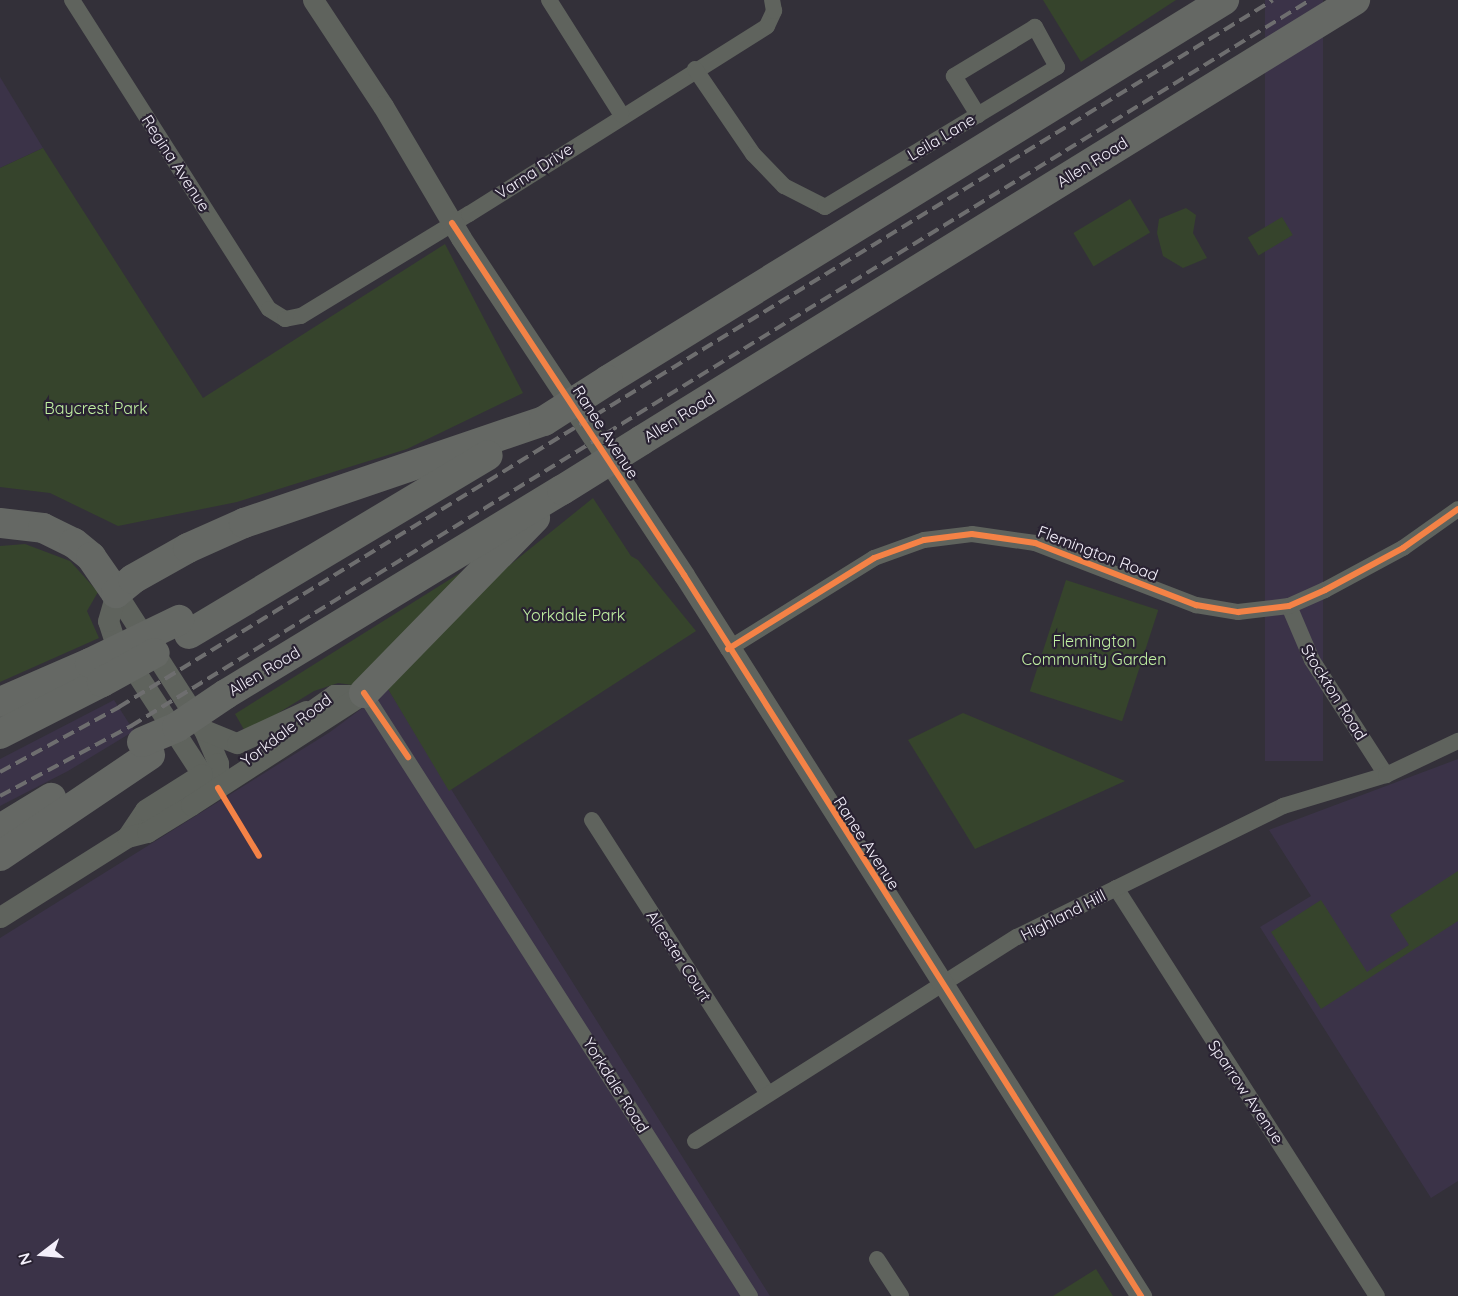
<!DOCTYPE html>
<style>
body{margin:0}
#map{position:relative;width:1458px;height:1296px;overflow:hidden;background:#333039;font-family:Quicksand,sans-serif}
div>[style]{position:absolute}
.built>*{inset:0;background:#3b3348;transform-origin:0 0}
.green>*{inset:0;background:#36442c;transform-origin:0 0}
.minor>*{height:16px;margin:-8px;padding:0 8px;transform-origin:8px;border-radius:8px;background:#5f635d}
.tertiary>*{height:21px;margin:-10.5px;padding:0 10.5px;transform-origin:10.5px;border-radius:10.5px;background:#5f635d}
.motorway>*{height:30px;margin:-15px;padding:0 15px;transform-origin:15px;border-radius:15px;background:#656864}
.rail>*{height:4px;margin-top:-2px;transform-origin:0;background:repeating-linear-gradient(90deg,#6e6e6f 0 12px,transparent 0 18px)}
.motorway-bridge>*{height:30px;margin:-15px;padding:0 15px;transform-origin:15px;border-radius:15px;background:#656864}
.cycleway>*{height:6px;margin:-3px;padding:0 3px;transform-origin:3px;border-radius:3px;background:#f48246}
span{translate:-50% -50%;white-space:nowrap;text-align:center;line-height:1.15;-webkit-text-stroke:4.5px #292232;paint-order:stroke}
.street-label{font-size:16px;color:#f3effa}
.park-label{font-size:16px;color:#c1f1a2}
.north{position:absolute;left:12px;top:1224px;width:60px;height:60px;-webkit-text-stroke:4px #292232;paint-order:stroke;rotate:254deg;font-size:16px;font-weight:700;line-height:24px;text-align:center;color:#f3effa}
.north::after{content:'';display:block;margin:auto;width:21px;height:27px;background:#f3effa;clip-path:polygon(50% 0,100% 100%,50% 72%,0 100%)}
</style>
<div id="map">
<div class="built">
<div style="left:1265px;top:0;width:58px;height:761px"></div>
<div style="clip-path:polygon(0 77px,43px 148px,0 168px)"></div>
<div style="clip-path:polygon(388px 689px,770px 1296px,0 1296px,0 938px,330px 732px)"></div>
<div style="clip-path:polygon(114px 700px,134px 731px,68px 771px,0 806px,0 759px)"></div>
<div style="clip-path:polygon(1458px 759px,1458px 1181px,1431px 1198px,1260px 927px,1311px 896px,1269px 830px)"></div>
</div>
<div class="green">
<div style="clip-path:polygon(1043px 0,1176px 0,1081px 62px)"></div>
<div style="clip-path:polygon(43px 148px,203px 398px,445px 244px,523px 393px,407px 449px,237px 502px,118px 526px,50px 493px,0 487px,0 168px)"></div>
<div style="left:1130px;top:199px;width:39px;height:66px;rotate:59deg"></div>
<div style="clip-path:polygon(1186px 208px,1196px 215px,1193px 233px,1207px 258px,1183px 268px,1163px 256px,1157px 233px,1159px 219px)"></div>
<div style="left:1282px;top:217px;width:21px;height:40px;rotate:59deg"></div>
<div style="clip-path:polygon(593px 498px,631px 556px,638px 560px,696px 631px,449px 791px,388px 689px,474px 594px)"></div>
<div style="clip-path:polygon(25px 544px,70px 561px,98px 592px,87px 611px,99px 638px,0 682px,0 546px)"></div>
<div style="clip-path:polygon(476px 563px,359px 686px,338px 683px,314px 691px,246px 733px,235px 714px)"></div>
<div style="left:1066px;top:580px;width:97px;height:117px;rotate:18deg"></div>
<div style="clip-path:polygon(963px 713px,1125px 781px,975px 849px,908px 740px)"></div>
<div style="clip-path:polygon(1458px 871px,1458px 921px,1321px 1009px,1271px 932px,1321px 900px,1367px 972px,1409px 945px,1390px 915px)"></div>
<div style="clip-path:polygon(1096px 1269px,1113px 1296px,1053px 1296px)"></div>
</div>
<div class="minor">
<div style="left:72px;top:0;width:366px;rotate:57.5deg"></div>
<div style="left:269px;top:309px;width:19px;rotate:32deg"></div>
<div style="left:285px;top:319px;width:16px;rotate:-11deg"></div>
<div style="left:301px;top:316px;width:197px;rotate:-31.3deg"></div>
<div style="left:469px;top:214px;width:352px;rotate:-32.2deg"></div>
<div style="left:767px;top:26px;width:17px;rotate:-65deg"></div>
<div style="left:774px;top:11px;width:11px;rotate:-100deg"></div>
<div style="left:549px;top:0;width:135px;rotate:57.7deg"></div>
<div style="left:695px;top:69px;width:103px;rotate:55.7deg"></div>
<div style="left:753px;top:154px;width:45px;rotate:45.9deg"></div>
<div style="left:784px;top:186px;width:46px;rotate:27.1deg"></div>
<div style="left:825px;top:207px;width:271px;rotate:-31.1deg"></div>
<div style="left:1057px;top:67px;width:46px;rotate:-118.8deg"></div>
<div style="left:1035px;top:27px;width:95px;rotate:148.8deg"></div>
<div style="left:954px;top:76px;width:46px;rotate:58.4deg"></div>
<div style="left:1289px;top:606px;width:59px;rotate:66.9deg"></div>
<div style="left:1312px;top:660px;width:137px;rotate:57.2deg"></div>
<div style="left:728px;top:649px;width:172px;rotate:-31.9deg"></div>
<div style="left:874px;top:558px;width:53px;rotate:-19.8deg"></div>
<div style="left:924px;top:540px;width:48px;rotate:-7.1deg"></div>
<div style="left:972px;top:534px;width:64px;rotate:8.1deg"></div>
<div style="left:1035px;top:543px;width:173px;rotate:21.1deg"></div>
<div style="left:1196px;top:605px;width:43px;rotate:9.5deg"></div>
<div style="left:1238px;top:612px;width:51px;rotate:-6.7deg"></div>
<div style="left:1289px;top:606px;width:39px;rotate:-24deg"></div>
<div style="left:1325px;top:590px;width:89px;rotate:-28.3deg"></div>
<div style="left:1403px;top:548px;width:67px;rotate:-35.3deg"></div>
<div style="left:297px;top:719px;width:45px;rotate:-35.1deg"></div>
<div style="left:334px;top:693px;width:30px"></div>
<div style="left:364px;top:693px;width:716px;rotate:57.38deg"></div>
<div style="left:592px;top:820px;width:324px;rotate:57.3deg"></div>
<div style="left:1116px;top:888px;width:484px;rotate:57.4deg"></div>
<div style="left:695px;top:1141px;width:381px;rotate:-32.4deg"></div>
<div style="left:1017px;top:937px;width:297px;rotate:-26.2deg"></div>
<div style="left:1283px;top:806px;width:108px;rotate:-16.8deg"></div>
<div style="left:1386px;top:775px;width:80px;rotate:-25.3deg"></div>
<div style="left:877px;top:1259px;width:44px;rotate:57deg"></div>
</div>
<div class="tertiary">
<div style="left:313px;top:0;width:127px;rotate:56.6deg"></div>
<div style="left:383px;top:106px;width:153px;rotate:59.4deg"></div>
<div style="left:461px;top:238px;width:404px;rotate:56.5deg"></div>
<div style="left:684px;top:575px;width:854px;rotate:57.63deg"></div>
<div style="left:116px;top:593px;width:163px;rotate:57.3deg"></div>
<div style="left:204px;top:730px;width:36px;rotate:67deg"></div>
<div style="left:218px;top:763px;width:25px;rotate:90deg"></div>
<div style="left:218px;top:788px;width:21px;rotate:-139deg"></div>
<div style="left:202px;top:774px;width:161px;rotate:-123.1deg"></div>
<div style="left:114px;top:639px;width:19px;rotate:-108deg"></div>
<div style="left:108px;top:621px;width:29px;rotate:-74deg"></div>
<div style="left:204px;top:730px;width:35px;rotate:22deg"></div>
<div style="left:237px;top:743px;width:76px;rotate:-24.9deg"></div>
<div style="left:127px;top:837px;width:32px;rotate:-56deg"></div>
<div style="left:145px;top:810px;width:67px;rotate:-32.3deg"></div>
<div style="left:0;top:917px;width:150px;rotate:-32.2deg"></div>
<div style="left:127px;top:837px;width:21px;rotate:-14deg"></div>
<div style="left:147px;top:832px;width:52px;rotate:-31.5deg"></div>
<div style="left:191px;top:805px;width:206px;rotate:-32.9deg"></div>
</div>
<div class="motorway">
<div style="left:608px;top:380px;width:724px;rotate:-31.67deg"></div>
<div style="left:642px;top:440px;width:838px;rotate:-31.68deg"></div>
<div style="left:0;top:523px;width:43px;rotate:6.6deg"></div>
<div style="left:43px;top:528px;width:34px;rotate:26deg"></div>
<div style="left:74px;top:543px;width:22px;rotate:39deg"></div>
<div style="left:91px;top:557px;width:44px;rotate:55.2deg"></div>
<div style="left:116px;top:593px;width:22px;rotate:-39deg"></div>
<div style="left:133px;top:579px;width:63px;rotate:-29.4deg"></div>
<div style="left:188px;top:548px;width:61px;rotate:-24.1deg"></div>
<div style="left:244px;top:523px;width:317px;rotate:-18.8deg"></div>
<div style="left:189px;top:634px;width:348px;rotate:-30.9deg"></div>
<div style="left:364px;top:693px;width:245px;rotate:-45.7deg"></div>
<div style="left:226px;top:694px;width:393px;rotate:-31.3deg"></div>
<div style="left:0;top:702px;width:98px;rotate:-23.4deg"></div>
<div style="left:0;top:734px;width:114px;rotate:-27deg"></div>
<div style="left:0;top:829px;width:60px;rotate:-31.3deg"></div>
<div style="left:0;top:856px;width:181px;rotate:-34deg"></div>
</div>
<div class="rail">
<div style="left:0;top:772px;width:136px;rotate:-28.6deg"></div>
<div style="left:119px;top:707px;width:1353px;rotate:-31.49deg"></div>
<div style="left:0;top:796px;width:149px;rotate:-28.1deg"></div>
<div style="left:131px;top:726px;width:1385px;rotate:-31.62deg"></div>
</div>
<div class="motorway-bridge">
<div style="left:544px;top:421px;width:76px;rotate:-32.6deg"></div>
<div style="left:562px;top:490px;width:94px;rotate:-32deg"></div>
<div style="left:90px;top:663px;width:99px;rotate:-25.8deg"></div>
<div style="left:102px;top:682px;width:60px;rotate:-28.7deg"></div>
<div style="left:142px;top:742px;width:38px;rotate:-23deg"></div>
<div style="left:177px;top:727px;width:59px;rotate:-34deg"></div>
</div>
<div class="cycleway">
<div style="left:452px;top:223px;width:422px;rotate:56.6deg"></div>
<div style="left:684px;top:575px;width:854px;rotate:57.63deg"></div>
<div style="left:728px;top:649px;width:172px;rotate:-31.9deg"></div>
<div style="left:874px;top:558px;width:53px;rotate:-19.8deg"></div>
<div style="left:924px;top:540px;width:48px;rotate:-7.1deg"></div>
<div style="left:972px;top:534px;width:64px;rotate:8.1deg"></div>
<div style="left:1035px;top:543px;width:173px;rotate:21.1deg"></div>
<div style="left:1196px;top:605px;width:43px;rotate:9.5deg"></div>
<div style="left:1238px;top:612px;width:51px;rotate:-6.7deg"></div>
<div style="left:1289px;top:606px;width:39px;rotate:-24deg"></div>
<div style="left:1325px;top:590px;width:89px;rotate:-28.3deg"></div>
<div style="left:1403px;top:548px;width:67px;rotate:-35.3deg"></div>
<div style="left:364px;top:693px;width:78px;rotate:55.5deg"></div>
<div style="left:218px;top:788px;width:79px;rotate:58.9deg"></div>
</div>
<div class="street-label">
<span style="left:941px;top:137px;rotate:-31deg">Leila Lane</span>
<span style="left:1092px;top:162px;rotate:-32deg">Allen Road</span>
<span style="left:176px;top:163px;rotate:57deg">Regina Avenue</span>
<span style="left:534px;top:171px;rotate:-33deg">Varna Drive</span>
<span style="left:679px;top:417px;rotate:-32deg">Allen Road</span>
<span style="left:606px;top:432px;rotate:57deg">Ranee Avenue</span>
<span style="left:1098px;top:553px;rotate:21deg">Flemington Road</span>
<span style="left:264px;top:671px;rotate:-31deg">Allen Road</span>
<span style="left:1334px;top:692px;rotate:58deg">Stockton Road</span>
<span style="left:286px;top:730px;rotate:-37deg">Yorkdale Road</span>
<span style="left:867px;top:843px;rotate:57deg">Ranee Avenue</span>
<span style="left:1063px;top:915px;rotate:-27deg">Highland Hill</span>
<span style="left:679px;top:956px;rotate:57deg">Alcester Court</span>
<span style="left:616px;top:1085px;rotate:58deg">Yorkdale Road</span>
<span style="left:1246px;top:1092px;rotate:56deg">Sparrow Avenue</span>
</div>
<div class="park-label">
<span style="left:96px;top:408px">Baycrest Park</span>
<span style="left:574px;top:615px">Yorkdale Park</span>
<span style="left:1094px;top:650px">Flemington<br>Community Garden</span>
</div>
<div class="north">N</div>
</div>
